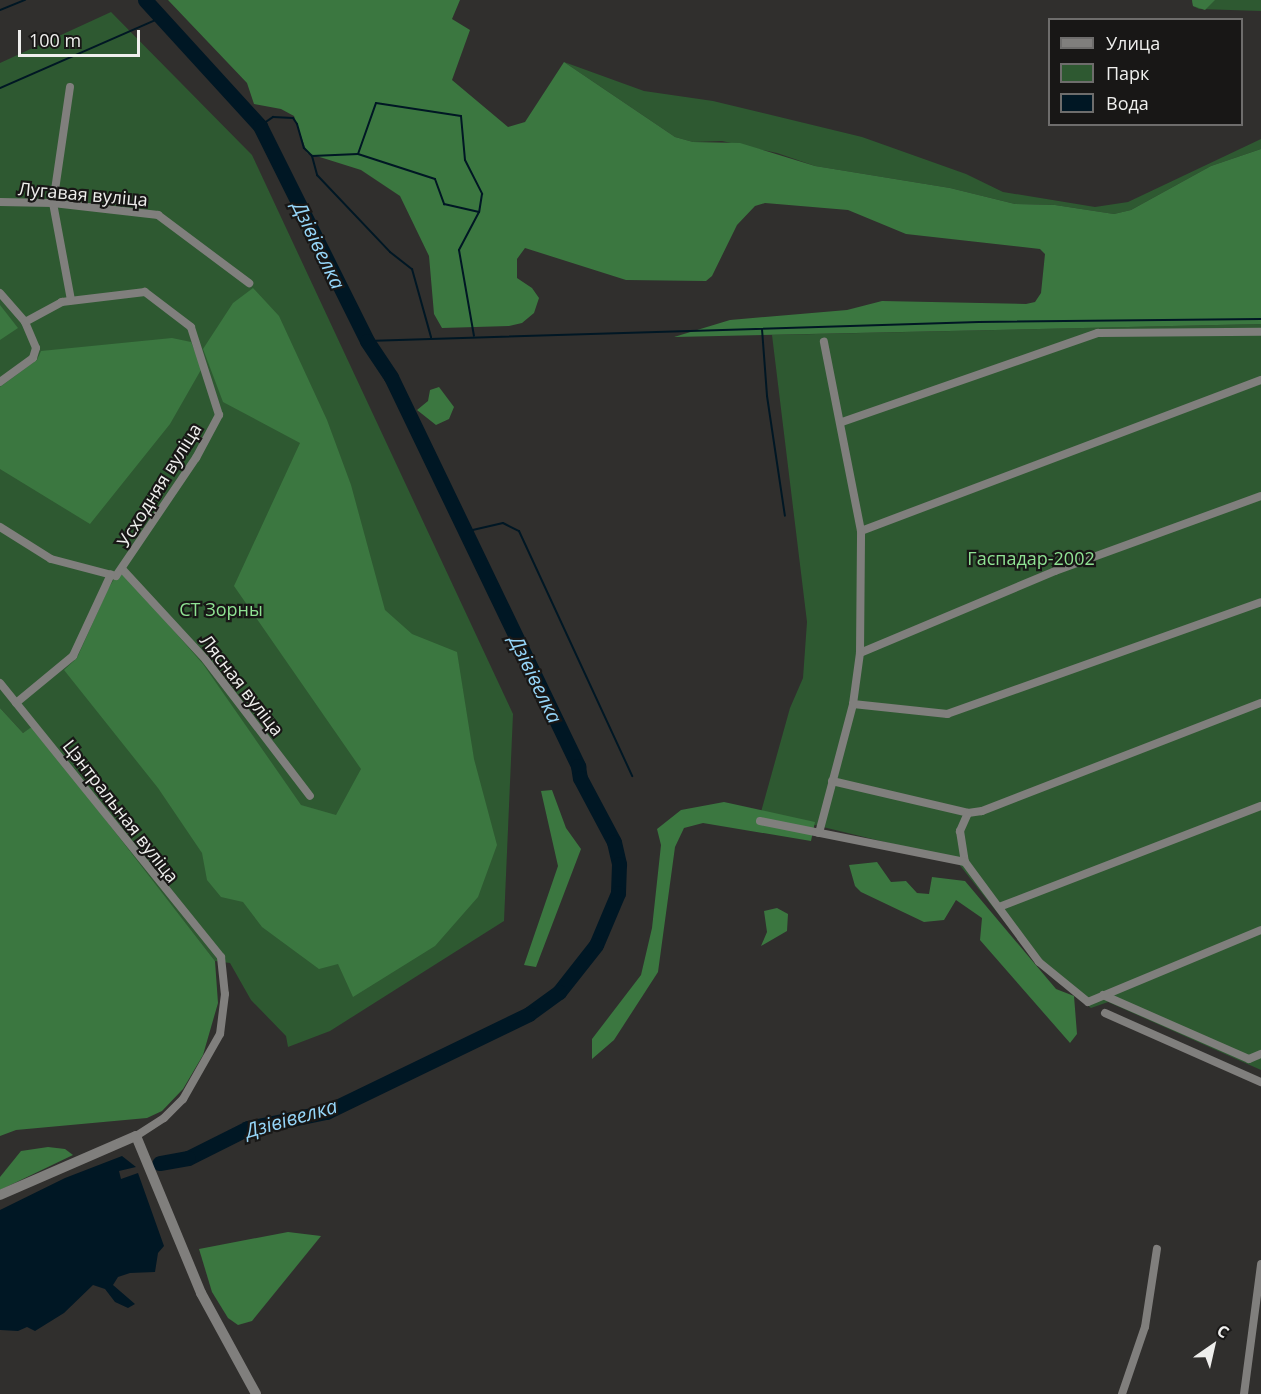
<!DOCTYPE html>
<meta charset="utf-8">
<style>
body{margin:0}
#map{position:relative;width:1261px;height:1394px;overflow:hidden;background:#302f2d;font-family:"Open Sans",sans-serif}
div>[style]{position:absolute}
.green>*{inset:0;background:#2e5931}
.forest>*{inset:0;background:#3b7740}
.water>*{inset:0;background:#001724}
.stream>*{height:2px;margin:-1px;padding:0 1px;transform-origin:1px;border-radius:1px;background:#001724}
.river>*{height:15px;margin:-7.5px;padding:0 7.5px;transform-origin:7.5px;border-radius:7.5px;background:#001724}
.street>*{height:8px;margin:-4px;padding:0 4px;transform-origin:4px;border-radius:4px;background:#807f7d}
.secondary>*{height:10px;margin:-5px;padding:0 5px;transform-origin:5px;border-radius:5px;background:#807f7d}
span{translate:-50% -50%;white-space:nowrap;text-align:center;line-height:1.15;-webkit-text-stroke:4.5px #181716;paint-order:stroke}
.street-label{font-size:18px;color:#efefed}
.park-label{font-size:18px;color:#8fe293}
.water-label{font-size:20px;color:#95d5f8;font-style:italic}
.legend{position:absolute;left:1048px;top:18px;width:195px;height:108px;box-sizing:border-box;background:#181716;border:2px solid #6e6d6c;margin:0;padding:8px 10px;list-style:none;font-size:18px;color:#efefed}
.legend li{display:flex;align-items:center;gap:12px;height:30px}
.legend b{width:30px;border:2px solid #6e6d6c}
.north{position:absolute;left:1183px;top:1316px;width:60px;height:60px;-webkit-text-stroke:4px #181716;paint-order:stroke;rotate:34deg;font-size:16px;font-weight:700;line-height:24px;text-align:center;color:#efefed}
.north::after{content:'';display:block;margin:auto;width:21px;height:27px;background:#efefed;clip-path:polygon(50% 0,100% 100%,50% 72%,0 100%)}
.scale{position:absolute;left:18px;top:30px;width:122px;height:27px;box-sizing:border-box;border:3px solid #efefed;border-top:0;padding-left:8px;font-size:18px;line-height:21px;white-space:nowrap;color:#efefed;-webkit-text-stroke:4px #181716;paint-order:stroke}
</style>
<div id="map">
<div class="green">
<div style="clip-path:polygon(1192px 0,1261px 0,1261px 11px,1199px 9px,1193px 6px)"></div>
<div style="clip-path:polygon(111px 12px,252px 155px,513px 714px,504px 921px,330px 1031px,288px 1047px,286px 1036px,251px 1000px,230px 963px,215px 961px,33px 727px,23px 733px,0 708px,0 63px)"></div>
<div style="clip-path:polygon(564px 62px,644px 91px,713px 101px,862px 137px,966px 174px,1003px 192px,1095px 207px,1128px 202px,1261px 139px,1261px 149px,1211px 166px,1131px 210px,1114px 214px,1055px 205px,1015px 204px,950px 188px,815px 166px,777px 153px,722px 141px,693px 142px,675px 137px)"></div>
<div style="clip-path:polygon(1261px 324px,1261px 1070px,1108px 1002px,1091px 1008px,1040px 967px,955px 859px,761px 812px,790px 708px,803px 678px,807px 622px,772px 335px)"></div>
</div>
<div class="forest">
<div style="clip-path:polygon(168px 0,460px 0,452px 19px,470px 30px,452px 80px,508px 127px,525px 122px,564px 62px,675px 137px,693px 142px,740px 143px,815px 166px,950px 188px,1015px 204px,1055px 205px,1114px 214px,1131px 210px,1211px 166px,1261px 149px,1261px 324px,674px 337px,730px 320px,847px 310px,882px 301px,1026px 304px,1035px 302px,1041px 293px,1045px 254px,1040px 249px,906px 234px,848px 210px,765px 203px,755px 206px,737px 225px,712px 276px,706px 281px,626px 280px,525px 248px,517px 259px,517px 278px,532px 288px,539px 298px,534px 313px,522px 323px,509px 326px,442px 328px,434px 314px,429px 256px,400px 196px,361px 170px,307px 153px,294px 116px,281px 109px,254px 104px,247px 83px)"></div>
<div style="clip-path:polygon(1192px 0,1215px 0,1205px 10px,1193px 6px)"></div>
<div style="clip-path:polygon(253px 288px,279px 316px,327px 420px,351px 485px,385px 610px,412px 634px,457px 652px,474px 759px,497px 845px,478px 897px,435px 946px,353px 997px,338px 964px,319px 969px,262px 927px,243px 902px,221px 897px,207px 880px,202px 853px,158px 788px,64px 670px,77px 658px,108px 589px,116px 576px,124px 574px,203px 664px,301px 805px,336px 815px,361px 769px,234px 586px,300px 443px,223px 402px,203px 349px,233px 303px)"></div>
<div style="clip-path:polygon(0 305px,18px 328px,0 340px)"></div>
<div style="clip-path:polygon(172px 338px,191px 342px,202px 368px,170px 424px,90px 524px,0 469px,0 387px,37px 360px,41px 351px)"></div>
<div style="clip-path:polygon(439px 387px,454px 407px,449px 419px,436px 425px,417px 410px,428px 401px,430px 390px)"></div>
<div style="clip-path:polygon(0 708px,23px 733px,33px 726px,215px 961px,218px 1003px,203px 1055px,183px 1089px,162px 1111px,147px 1118px,16px 1130px,0 1136px)"></div>
<div style="clip-path:polygon(552px 790px,566px 828px,581px 849px,536px 967px,524px 965px,558px 866px,541px 791px)"></div>
<div style="clip-path:polygon(724px 802px,815px 822px,811px 841px,703px 823px,684px 828px,675px 847px,658px 972px,614px 1040px,592px 1059px,592px 1039px,641px 975px,652px 928px,661px 845px,657px 829px,681px 810px)"></div>
<div style="clip-path:polygon(877px 862px,891px 882px,906px 881px,917px 893px,929px 894px,932px 877px,965px 881px,1056px 989px,1074px 996px,1077px 1034px,1070px 1043px,980px 940px,982px 918px,956px 900px,944px 920px,924px 922px,861px 892px,855px 886px,849px 865px)"></div>
<div style="clip-path:polygon(777px 908px,788px 914px,787px 931px,761px 946px,767px 932px,764px 911px)"></div>
<div style="clip-path:polygon(48px 1147px,65px 1149px,73px 1155px,0 1190px,0 1177px,21px 1151px)"></div>
<div style="clip-path:polygon(288px 1232px,321px 1236px,252px 1321px,238px 1325px,228px 1318px,212px 1292px,199px 1249px)"></div>
</div>
<div class="water">
<div style="clip-path:polygon(122px 1156px,136px 1167px,119px 1171px,121px 1179px,138px 1173px,164px 1246px,158px 1253px,155px 1272px,130px 1273px,118px 1277px,113px 1285px,135px 1304px,128px 1308px,115px 1302px,105px 1289px,93px 1285px,64px 1313px,35px 1331px,27px 1327px,18px 1331px,0 1330px,0 1210px,65px 1178px)"></div>
</div>
<div class="stream">
<div style="left:0;top:10px;width:27px;rotate:-22deg"></div>
<div style="left:0;top:88px;width:175px;rotate:-23.6deg"></div>
<div style="left:260px;top:126px;width:16px;rotate:-35deg"></div>
<div style="left:273px;top:117px;width:20px;rotate:3deg"></div>
<div style="left:293px;top:118px;width:7px;rotate:56deg"></div>
<div style="left:297px;top:124px;width:25px;rotate:74deg"></div>
<div style="left:304px;top:148px;width:11px;rotate:45deg"></div>
<div style="left:312px;top:156px;width:20px;rotate:75deg"></div>
<div style="left:317px;top:175px;width:106px;rotate:46.5deg"></div>
<div style="left:390px;top:252px;width:28px;rotate:38deg"></div>
<div style="left:412px;top:269px;width:71px;rotate:74.4deg"></div>
<div style="left:358px;top:154px;width:81px;rotate:18deg"></div>
<div style="left:435px;top:179px;width:27px;rotate:70deg"></div>
<div style="left:444px;top:204px;width:36px;rotate:13deg"></div>
<div style="left:312px;top:156px;width:46px;rotate:-2.5deg"></div>
<div style="left:358px;top:154px;width:54px;rotate:-70.6deg"></div>
<div style="left:376px;top:103px;width:86px;rotate:8.7deg"></div>
<div style="left:461px;top:116px;width:44px;rotate:84.8deg"></div>
<div style="left:465px;top:160px;width:38px;rotate:63deg"></div>
<div style="left:482px;top:194px;width:18px;rotate:99deg"></div>
<div style="left:479px;top:212px;width:43px;rotate:117.8deg"></div>
<div style="left:459px;top:250px;width:87px;rotate:80.1deg"></div>
<div style="left:762px;top:329px;width:67px;rotate:85.7deg"></div>
<div style="left:767px;top:396px;width:121px;rotate:81.5deg"></div>
<div style="left:367px;top:341px;width:612px;rotate:-1.78deg"></div>
<div style="left:979px;top:322px;width:282px;rotate:-0.6deg"></div>
<div style="left:464px;top:532px;width:40px;rotate:-13deg"></div>
<div style="left:503px;top:523px;width:18px;rotate:27deg"></div>
<div style="left:519px;top:531px;width:270px;rotate:65.2deg"></div>
</div>
<div class="river">
<div style="left:145px;top:0;width:171px;rotate:47.6deg"></div>
<div style="left:260px;top:126px;width:240px;rotate:63.5deg"></div>
<div style="left:367px;top:341px;width:43px;rotate:56.3deg"></div>
<div style="left:391px;top:377px;width:432px;rotate:64.3deg"></div>
<div style="left:578px;top:766px;width:12px;rotate:81deg"></div>
<div style="left:580px;top:778px;width:72px;rotate:62deg"></div>
<div style="left:614px;top:842px;width:23px;rotate:77deg"></div>
<div style="left:619px;top:864px;width:29px;rotate:92deg"></div>
<div style="left:618px;top:893px;width:56px;rotate:112.9deg"></div>
<div style="left:596px;top:945px;width:60px;rotate:128.2deg"></div>
<div style="left:559px;top:992px;width:37px;rotate:144deg"></div>
<div style="left:529px;top:1014px;width:225px;rotate:154.2deg"></div>
<div style="left:326px;top:1112px;width:80px;rotate:168.4deg"></div>
<div style="left:248px;top:1128px;width:67px;rotate:153.4deg"></div>
<div style="left:188px;top:1158px;width:29px;rotate:170deg"></div>
</div>
<div class="street">
<div style="left:70px;top:87px;width:117px;rotate:98.3deg"></div>
<div style="left:53px;top:203px;width:99px;rotate:79.5deg"></div>
<div style="left:0;top:202px;width:53px;rotate:1.1deg"></div>
<div style="left:53px;top:203px;width:106px;rotate:6.5deg"></div>
<div style="left:158px;top:215px;width:114px;rotate:36.8deg"></div>
<div style="left:0;top:293px;width:38px;rotate:49deg"></div>
<div style="left:25px;top:322px;width:28px;rotate:67deg"></div>
<div style="left:36px;top:348px;width:10px;rotate:107deg"></div>
<div style="left:33px;top:358px;width:41px;rotate:144deg"></div>
<div style="left:842px;top:422px;width:271px;rotate:-19.2deg"></div>
<div style="left:1098px;top:333px;width:163px;rotate:-0.4deg"></div>
<div style="left:0;top:527px;width:60px;rotate:32.1deg"></div>
<div style="left:51px;top:559px;width:67px;rotate:14.7deg"></div>
<div style="left:116px;top:576px;width:143px;rotate:-55.9deg"></div>
<div style="left:196px;top:458px;width:49px;rotate:-61.9deg"></div>
<div style="left:219px;top:415px;width:92px;rotate:-107.7deg"></div>
<div style="left:191px;top:327px;width:58px;rotate:-142.7deg"></div>
<div style="left:145px;top:292px;width:84px;rotate:173.1deg"></div>
<div style="left:62px;top:302px;width:42px;rotate:151.6deg"></div>
<div style="left:861px;top:531px;width:428px;rotate:-20.7deg"></div>
<div style="left:123px;top:570px;width:122px;rotate:47.3deg"></div>
<div style="left:206px;top:660px;width:171px;rotate:52.6deg"></div>
<div style="left:860px;top:653px;width:212px;rotate:-22.8deg"></div>
<div style="left:1055px;top:571px;width:219px;rotate:-20deg"></div>
<div style="left:0;top:683px;width:352px;rotate:51.1deg"></div>
<div style="left:221px;top:957px;width:37px;rotate:84deg"></div>
<div style="left:225px;top:994px;width:40px;rotate:97.1deg"></div>
<div style="left:220px;top:1034px;width:75px;rotate:119.6deg"></div>
<div style="left:183px;top:1099px;width:27px;rotate:135deg"></div>
<div style="left:164px;top:1118px;width:33px;rotate:147deg"></div>
<div style="left:16px;top:703px;width:74px;rotate:-39.5deg"></div>
<div style="left:73px;top:656px;width:90px;rotate:-65.1deg"></div>
<div style="left:853px;top:704px;width:95px;rotate:6.1deg"></div>
<div style="left:947px;top:714px;width:333px;rotate:-19.6deg"></div>
<div style="left:832px;top:781px;width:140px;rotate:13.2deg"></div>
<div style="left:968px;top:813px;width:14px;rotate:-8deg"></div>
<div style="left:982px;top:811px;width:299px;rotate:-21.2deg"></div>
<div style="left:968px;top:813px;width:20px;rotate:114deg"></div>
<div style="left:960px;top:831px;width:31px;rotate:81deg"></div>
<div style="left:965px;top:862px;width:124px;rotate:53.5deg"></div>
<div style="left:1039px;top:962px;width:63px;rotate:39.2deg"></div>
<div style="left:1088px;top:1002px;width:187px;rotate:-22.6deg"></div>
<div style="left:760px;top:821px;width:209px;rotate:11.3deg"></div>
<div style="left:819px;top:833px;width:133px;rotate:-75.2deg"></div>
<div style="left:853px;top:704px;width:51px;rotate:-82.2deg"></div>
<div style="left:860px;top:653px;width:122px;rotate:-89.5deg"></div>
<div style="left:861px;top:531px;width:193px;rotate:-101.1deg"></div>
<div style="left:999px;top:907px;width:281px;rotate:-21.1deg"></div>
<div style="left:1103px;top:995px;width:159px;rotate:23.7deg"></div>
<div style="left:1249px;top:1059px;width:13px;rotate:-23deg"></div>
<div style="left:1105px;top:1013px;width:171px;rotate:23.9deg"></div>
<div style="left:1122px;top:1394px;width:71px;rotate:-71.1deg"></div>
<div style="left:1145px;top:1327px;width:79px;rotate:-81.3deg"></div>
<div style="left:1244px;top:1394px;width:131px;rotate:-82.5deg"></div>
</div>
<div class="secondary">
<div style="left:0;top:1195px;width:148px;rotate:-23.5deg"></div>
<div style="left:136px;top:1136px;width:170px;rotate:67.5deg"></div>
<div style="left:201px;top:1293px;width:115px;rotate:61.4deg"></div>
</div>
<div class="street-label">
<span style="left:83px;top:194px;rotate:5deg">Лугавая вуліца</span>
<span style="left:159px;top:485px;rotate:-58deg">Усходняя вуліца</span>
<span style="left:242px;top:685px;rotate:52deg">Лясная вуліца</span>
<span style="left:121px;top:811px;rotate:52deg">Цэнтральная вуліца</span>
</div>
<div class="park-label">
<span style="left:1031px;top:558px">Гаспадар-2002</span>
<span style="left:221px;top:609px">СТ Зорны</span>
</div>
<div class="water-label">
<span style="left:319px;top:245px;rotate:64deg">Дзівівелка</span>
<span style="left:536px;top:679px;rotate:64deg">Дзівівелка</span>
<span style="left:291px;top:1118px;rotate:-16deg">Дзівівелка</span>
</div>
<ul class="legend">
<li><b style="height:8px;background:#807f7d"></b>Улица</li>
<li><b style="height:16px;background:#2e5931"></b>Парк</li>
<li><b style="height:16px;background:#001724"></b>Вода</li>
</ul>
<div class="north">С</div>
<div class="scale">100 m</div>
</div>
